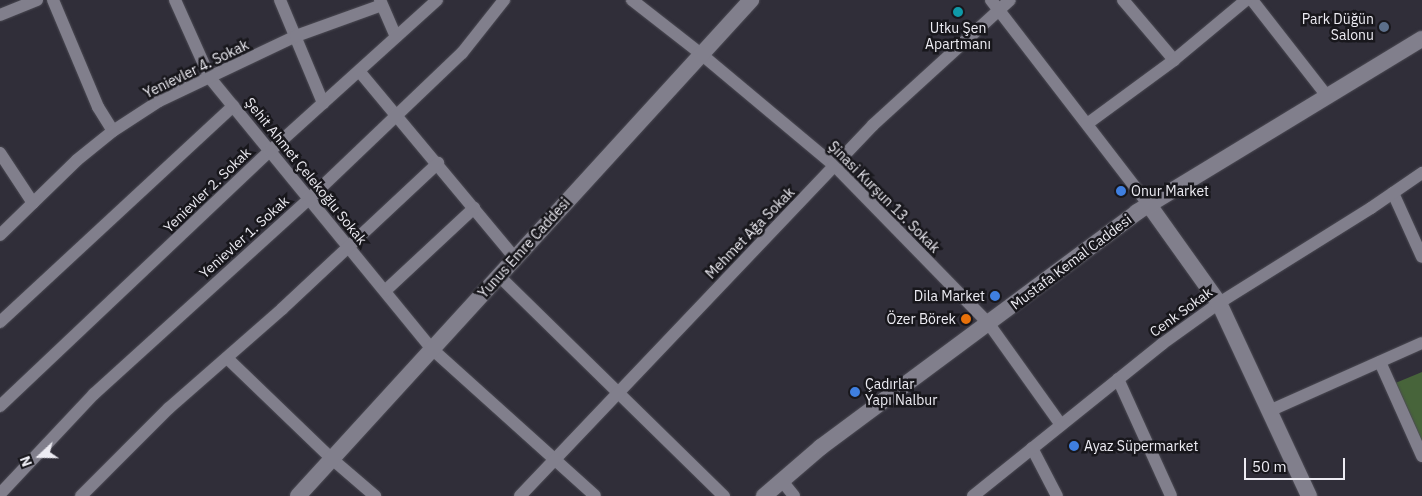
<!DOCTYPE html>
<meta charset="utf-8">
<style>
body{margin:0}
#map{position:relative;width:1422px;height:496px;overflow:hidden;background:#302e39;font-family:"IBM Plex Sans",sans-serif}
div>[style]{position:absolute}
.green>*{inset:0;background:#47643a}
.roads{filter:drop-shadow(0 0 1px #4b4a53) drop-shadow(0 0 1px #4b4a53)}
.minor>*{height:12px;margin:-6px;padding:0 6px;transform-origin:6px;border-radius:6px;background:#817f8c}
.tertiary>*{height:16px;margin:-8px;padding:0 8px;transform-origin:8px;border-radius:8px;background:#817f8c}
.dots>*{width:14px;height:14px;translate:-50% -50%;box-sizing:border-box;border:2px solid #18171c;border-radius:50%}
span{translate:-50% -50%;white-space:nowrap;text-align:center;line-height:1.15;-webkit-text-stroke:5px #18171c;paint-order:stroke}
.poi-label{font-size:14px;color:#edecf3}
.right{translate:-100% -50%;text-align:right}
.left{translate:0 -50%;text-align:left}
.street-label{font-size:14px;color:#edecf3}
.north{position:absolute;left:15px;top:431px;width:50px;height:50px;-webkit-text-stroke:4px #18171c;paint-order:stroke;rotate:249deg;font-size:14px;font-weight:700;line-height:20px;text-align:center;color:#edecf3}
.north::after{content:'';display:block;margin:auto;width:18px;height:22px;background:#edecf3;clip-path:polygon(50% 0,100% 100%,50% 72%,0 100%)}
.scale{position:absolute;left:1244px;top:458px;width:101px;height:22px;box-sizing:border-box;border:2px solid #edecf3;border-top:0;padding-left:6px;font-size:15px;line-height:18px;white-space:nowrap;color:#edecf3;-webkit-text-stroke:4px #18171c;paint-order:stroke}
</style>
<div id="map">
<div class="green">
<div style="clip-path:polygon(1422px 372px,1422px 450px,1393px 384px)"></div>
</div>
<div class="roads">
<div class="minor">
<div style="left:53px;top:0;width:116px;rotate:67.2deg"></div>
<div style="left:98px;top:107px;width:28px;rotate:58deg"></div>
<div style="left:175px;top:0;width:85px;rotate:65.8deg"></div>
<div style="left:210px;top:78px;width:350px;rotate:50.7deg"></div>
<div style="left:432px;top:349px;width:219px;rotate:42deg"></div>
<div style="left:280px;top:0;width:112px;rotate:67.3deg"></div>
<div style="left:380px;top:0;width:40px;rotate:66.6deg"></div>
<div style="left:632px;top:0;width:88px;rotate:38deg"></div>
<div style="left:701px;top:54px;width:175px;rotate:39.9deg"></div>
<div style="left:835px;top:166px;width:221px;rotate:45.7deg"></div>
<div style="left:989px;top:324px;width:124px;rotate:54.5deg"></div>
<div style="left:991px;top:0;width:259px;rotate:52.4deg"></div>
<div style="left:1123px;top:0;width:79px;rotate:49.6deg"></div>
<div style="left:1252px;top:0;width:122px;rotate:52deg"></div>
<div style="left:0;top:15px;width:40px;rotate:-22deg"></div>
<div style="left:359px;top:71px;width:244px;rotate:50.2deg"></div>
<div style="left:1087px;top:124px;width:108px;rotate:-36.3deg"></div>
<div style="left:1174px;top:60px;width:94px;rotate:-39.8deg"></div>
<div style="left:0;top:153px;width:60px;rotate:56.6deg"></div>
<div style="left:1393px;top:193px;width:70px;rotate:65.6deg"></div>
<div style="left:0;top:235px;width:107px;rotate:-44.2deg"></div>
<div style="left:77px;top:160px;width:46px;rotate:-38.9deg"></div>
<div style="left:113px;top:131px;width:55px;rotate:-33.1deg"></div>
<div style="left:159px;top:101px;width:152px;rotate:-25.4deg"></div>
<div style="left:296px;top:36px;width:91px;rotate:-19.8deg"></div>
<div style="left:499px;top:276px;width:315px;rotate:44.4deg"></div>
<div style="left:385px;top:291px;width:122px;rotate:-43deg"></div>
<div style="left:0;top:322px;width:318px;rotate:-42.8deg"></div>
<div style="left:227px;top:358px;width:146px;rotate:43.9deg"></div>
<div style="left:332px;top:459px;width:57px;rotate:40.7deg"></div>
<div style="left:1380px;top:362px;width:103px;rotate:65.9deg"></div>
<div style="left:1118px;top:379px;width:128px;rotate:65.6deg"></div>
<div style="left:0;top:406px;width:371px;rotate:-43.4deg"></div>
<div style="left:270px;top:151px;width:225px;rotate:-42.1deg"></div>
<div style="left:1269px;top:411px;width:167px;rotate:-24deg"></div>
<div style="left:1032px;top:448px;width:54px;rotate:62.5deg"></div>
<div style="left:782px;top:481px;width:19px;rotate:51deg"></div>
<div style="left:0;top:494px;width:137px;rotate:-46.8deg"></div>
<div style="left:94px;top:394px;width:290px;rotate:-42.2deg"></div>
<div style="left:309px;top:199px;width:211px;rotate:-43.7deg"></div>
<div style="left:462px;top:53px;width:68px;rotate:-51.6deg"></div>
<div style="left:81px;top:496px;width:124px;rotate:-45deg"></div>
<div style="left:169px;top:408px;width:150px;rotate:-41.2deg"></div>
<div style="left:282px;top:309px;width:214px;rotate:-43.1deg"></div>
<div style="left:520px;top:496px;width:512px;rotate:-46.42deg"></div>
<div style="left:873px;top:125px;width:185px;rotate:-42.4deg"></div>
<div style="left:973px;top:496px;width:243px;rotate:-38.8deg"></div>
<div style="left:1162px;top:344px;width:70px;rotate:-35.7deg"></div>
<div style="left:1219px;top:303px;width:179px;rotate:-32deg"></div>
<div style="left:1371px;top:208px;width:62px;rotate:-34.5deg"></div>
</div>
<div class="tertiary">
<div style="left:1149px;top:205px;width:120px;rotate:54.5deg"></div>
<div style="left:1219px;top:303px;width:213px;rotate:65deg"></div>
<div style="left:298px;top:496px;width:672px;rotate:-47.59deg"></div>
<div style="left:764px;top:496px;width:75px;rotate:-40.7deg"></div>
<div style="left:821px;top:447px;width:394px;rotate:-36.6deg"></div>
<div style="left:1137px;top:212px;width:333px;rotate:-31.3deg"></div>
</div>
</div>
<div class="dots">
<div style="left:958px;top:12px;background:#0f9aa8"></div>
<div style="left:1384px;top:27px;background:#5c6f8a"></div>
<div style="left:1121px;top:191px;background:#3f7fe0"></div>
<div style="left:995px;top:296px;background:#3f7fe0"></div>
<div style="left:966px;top:319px;background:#e8710a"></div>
<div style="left:855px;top:392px;background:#3f7fe0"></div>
<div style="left:1074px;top:446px;background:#3f7fe0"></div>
</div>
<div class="poi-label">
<span class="right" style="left:1374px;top:27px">Park Düğün<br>Salonu</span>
<span style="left:958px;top:36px">Utku Şen<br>Apartmanı</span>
<span class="left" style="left:1131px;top:191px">Onur Market</span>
<span class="right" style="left:985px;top:296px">Dila Market</span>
<span class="right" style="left:956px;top:319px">Özer Börek</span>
<span class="left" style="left:865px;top:392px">Çadırlar<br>Yapı Nalbur</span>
<span class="left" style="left:1084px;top:446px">Ayaz Süpermarket</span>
</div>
<div class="street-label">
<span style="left:196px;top:69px;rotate:-26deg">Yenievler 4. Sokak</span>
<span style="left:306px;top:171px;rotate:51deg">Şehit Ahmet Çelekoğlu Sokak</span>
<span style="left:207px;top:190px;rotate:-44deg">Yenievler 2. Sokak</span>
<span style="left:884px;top:197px;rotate:45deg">Şinasi Kurşun 13. Sokak</span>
<span style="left:750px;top:233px;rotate:-46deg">Mehmet Ağa Sokak</span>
<span style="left:244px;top:237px;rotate:-42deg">Yenievler 1. Sokak</span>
<span style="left:524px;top:248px;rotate:-48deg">Yunus Emre Caddesi</span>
<span style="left:1071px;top:262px;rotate:-37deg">Mustafa Kemal Caddesi</span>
<span style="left:1181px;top:312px;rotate:-36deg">Cenk Sokak</span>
</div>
<div class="north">N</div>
<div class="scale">50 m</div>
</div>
